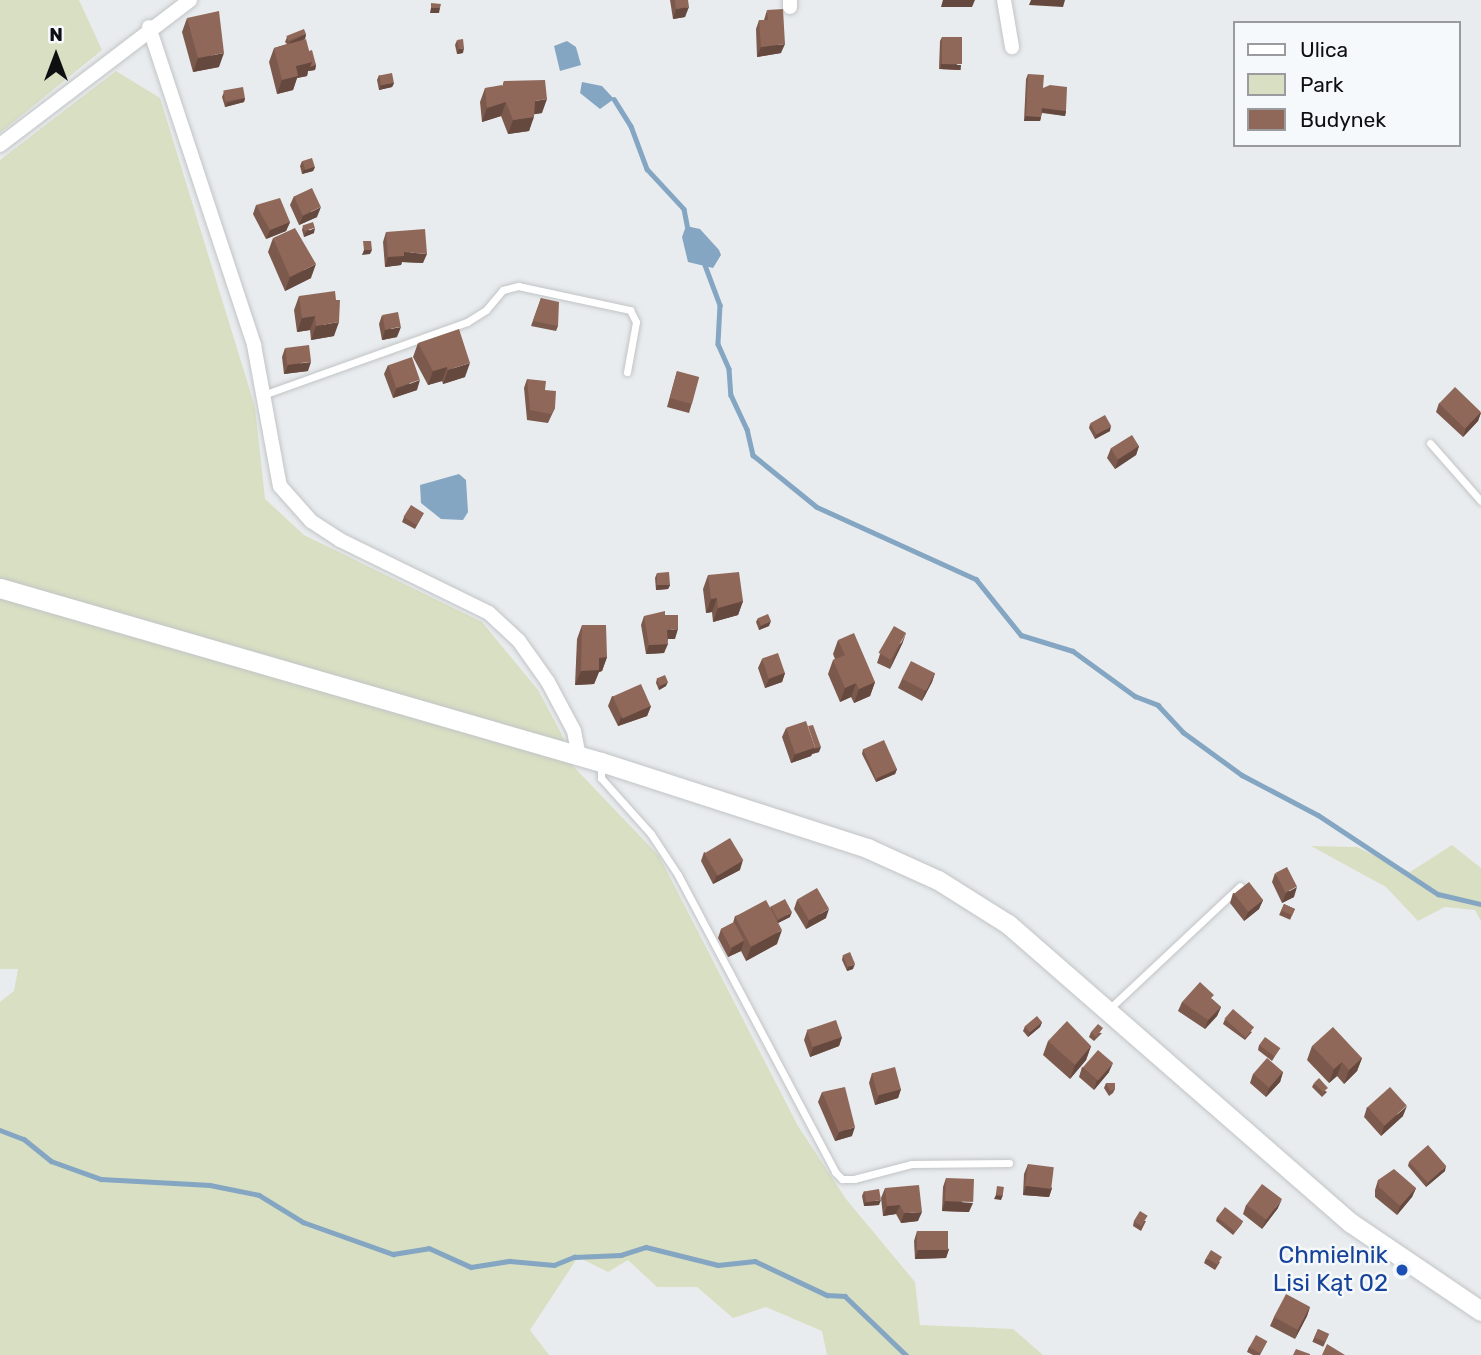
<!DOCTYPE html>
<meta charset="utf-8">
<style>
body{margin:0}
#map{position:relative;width:1481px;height:1355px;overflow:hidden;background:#e9ecee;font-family:Rubik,sans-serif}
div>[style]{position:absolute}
.green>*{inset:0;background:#d8dfc2}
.water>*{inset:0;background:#84a6c3}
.stream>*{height:4.5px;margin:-2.25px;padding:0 2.25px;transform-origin:2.25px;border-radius:2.25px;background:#84a6c3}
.roads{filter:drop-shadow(0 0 2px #c1c4c6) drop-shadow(0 0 2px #c1c4c6)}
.lane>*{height:7px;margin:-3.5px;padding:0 3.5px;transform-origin:3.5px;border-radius:3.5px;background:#fff}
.street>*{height:14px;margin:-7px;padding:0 7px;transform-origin:7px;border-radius:7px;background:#fff}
.secondary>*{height:19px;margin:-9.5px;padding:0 9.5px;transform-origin:9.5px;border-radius:9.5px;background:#fff}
.wall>*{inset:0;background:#7c594d;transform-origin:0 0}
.shaded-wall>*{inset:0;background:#65493f;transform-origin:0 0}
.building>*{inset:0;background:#90685a;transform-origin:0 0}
.dots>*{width:19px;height:19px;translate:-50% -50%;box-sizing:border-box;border:4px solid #f6f9fc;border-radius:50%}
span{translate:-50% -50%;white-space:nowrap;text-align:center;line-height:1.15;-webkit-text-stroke:5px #f6f9fc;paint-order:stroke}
.transit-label{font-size:24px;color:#164399}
.right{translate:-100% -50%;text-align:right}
.legend{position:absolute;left:1233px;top:21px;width:228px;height:126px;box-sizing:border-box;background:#f6f9fc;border:2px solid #999b9e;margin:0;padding:9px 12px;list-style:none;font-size:21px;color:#0e0f10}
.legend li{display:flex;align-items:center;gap:14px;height:35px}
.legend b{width:35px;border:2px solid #999b9e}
.north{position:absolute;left:21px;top:21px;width:70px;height:70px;-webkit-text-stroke:5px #f6f9fc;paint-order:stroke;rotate:0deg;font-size:19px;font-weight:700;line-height:28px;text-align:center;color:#0e0f10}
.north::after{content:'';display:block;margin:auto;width:24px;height:32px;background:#0e0f10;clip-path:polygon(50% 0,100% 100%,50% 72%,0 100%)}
</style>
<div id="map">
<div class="green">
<div style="clip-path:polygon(0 0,79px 0,102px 50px,0 133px)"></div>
<div style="clip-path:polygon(116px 71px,160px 98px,255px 407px,265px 499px,304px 535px,482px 622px,538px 690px,561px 733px,573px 766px,659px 856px,798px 1126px,846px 1199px,915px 1282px,920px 1325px,1013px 1329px,1043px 1355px,827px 1355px,822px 1331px,766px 1307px,733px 1318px,697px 1287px,657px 1287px,628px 1260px,608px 1272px,578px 1257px,530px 1330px,549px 1355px,0 1355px,0 1002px,14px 991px,18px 969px,0 969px,0 160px)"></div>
<div style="clip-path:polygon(1452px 845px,1481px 868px,1481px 921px,1475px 910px,1445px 907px,1418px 921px,1386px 887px,1311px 846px,1357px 847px,1410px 872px)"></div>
</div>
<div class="water">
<div style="clip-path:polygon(567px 41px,576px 47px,581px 65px,560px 71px,554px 46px)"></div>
<div style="clip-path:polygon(582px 82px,602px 86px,614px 99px,600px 109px,580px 93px)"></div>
<div style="clip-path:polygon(686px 226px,700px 229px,719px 250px,721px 255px,713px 268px,688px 262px,682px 237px)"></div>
<div style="clip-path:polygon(459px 474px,466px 480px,468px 512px,463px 520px,441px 519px,421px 503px,420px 485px)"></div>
</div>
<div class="stream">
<div style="left:614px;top:99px;width:32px;rotate:58deg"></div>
<div style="left:631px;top:126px;width:46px;rotate:69.6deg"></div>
<div style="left:647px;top:169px;width:54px;rotate:47.2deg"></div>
<div style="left:684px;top:209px;width:20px;rotate:79deg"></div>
<div style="left:705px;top:265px;width:43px;rotate:69.4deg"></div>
<div style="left:720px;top:305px;width:39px;rotate:93deg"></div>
<div style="left:718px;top:344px;width:27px;rotate:66deg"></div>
<div style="left:729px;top:369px;width:26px;rotate:86deg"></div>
<div style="left:731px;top:395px;width:38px;rotate:65deg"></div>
<div style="left:747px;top:429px;width:27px;rotate:77deg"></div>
<div style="left:753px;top:455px;width:82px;rotate:39.1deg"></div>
<div style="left:817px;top:507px;width:175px;rotate:24.4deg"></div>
<div style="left:976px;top:579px;width:72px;rotate:51.2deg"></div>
<div style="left:1021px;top:635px;width:54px;rotate:17.1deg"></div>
<div style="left:1073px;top:651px;width:77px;rotate:36deg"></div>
<div style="left:1135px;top:696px;width:25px;rotate:21deg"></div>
<div style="left:1158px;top:705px;width:37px;rotate:47deg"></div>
<div style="left:1183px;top:732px;width:73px;rotate:36.1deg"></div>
<div style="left:1242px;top:775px;width:86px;rotate:27.8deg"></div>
<div style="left:1318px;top:815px;width:144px;rotate:33.4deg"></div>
<div style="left:1438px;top:894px;width:44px;rotate:13.1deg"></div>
<div style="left:0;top:1130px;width:26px;rotate:21deg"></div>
<div style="left:24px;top:1139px;width:35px;rotate:39deg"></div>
<div style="left:51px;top:1161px;width:53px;rotate:19.8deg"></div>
<div style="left:101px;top:1179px;width:109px;rotate:3.2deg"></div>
<div style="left:210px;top:1185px;width:50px;rotate:11.5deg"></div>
<div style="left:259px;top:1195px;width:52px;rotate:31.5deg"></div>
<div style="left:303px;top:1222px;width:96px;rotate:19.6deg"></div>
<div style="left:393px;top:1254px;width:36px;rotate:-9deg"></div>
<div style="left:429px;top:1248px;width:46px;rotate:24.3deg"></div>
<div style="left:471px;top:1267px;width:39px;rotate:-9deg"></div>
<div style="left:510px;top:1261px;width:44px;rotate:5.2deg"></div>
<div style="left:554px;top:1265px;width:22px;rotate:-22deg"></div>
<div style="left:574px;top:1257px;width:47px;rotate:-2.4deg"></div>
<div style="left:621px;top:1255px;width:26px;rotate:-18deg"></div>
<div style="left:646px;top:1247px;width:74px;rotate:14deg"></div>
<div style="left:718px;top:1265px;width:37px;rotate:-6deg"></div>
<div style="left:755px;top:1261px;width:80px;rotate:25.3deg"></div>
<div style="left:827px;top:1295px;width:18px;rotate:3deg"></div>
<div style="left:845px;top:1296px;width:85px;rotate:44deg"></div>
</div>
<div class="roads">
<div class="lane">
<div style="left:263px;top:395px;width:217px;rotate:-19.7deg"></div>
<div style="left:467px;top:322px;width:22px;rotate:-32deg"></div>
<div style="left:486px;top:310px;width:26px;rotate:-50deg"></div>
<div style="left:503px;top:290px;width:16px;rotate:-15deg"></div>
<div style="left:518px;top:286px;width:115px;rotate:12.1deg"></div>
<div style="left:630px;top:310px;width:13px;rotate:63deg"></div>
<div style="left:636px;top:322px;width:51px;rotate:100.2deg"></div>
<div style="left:1430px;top:443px;width:77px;rotate:48.7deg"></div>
<div style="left:601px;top:763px;width:15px;rotate:90deg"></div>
<div style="left:601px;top:778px;width:75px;rotate:48.2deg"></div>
<div style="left:651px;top:834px;width:49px;rotate:56.6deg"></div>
<div style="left:678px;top:875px;width:336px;rotate:62.1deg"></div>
<div style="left:835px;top:1172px;width:10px;rotate:45deg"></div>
<div style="left:842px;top:1179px;width:12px"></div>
<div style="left:854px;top:1179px;width:59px;rotate:-14.7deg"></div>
<div style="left:911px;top:1164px;width:98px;rotate:-0.6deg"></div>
<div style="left:1108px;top:1010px;width:181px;rotate:-43.2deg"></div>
</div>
<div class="street">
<div style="left:790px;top:0;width:7px;rotate:90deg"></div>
<div style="left:1004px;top:0;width:48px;rotate:80.3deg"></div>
<div style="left:149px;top:27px;width:335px;rotate:71.7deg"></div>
<div style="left:254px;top:345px;width:143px;rotate:79.6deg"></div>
<div style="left:280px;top:486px;width:47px;rotate:48.5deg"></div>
<div style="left:311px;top:521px;width:35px;rotate:33deg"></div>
<div style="left:340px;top:540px;width:166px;rotate:26.1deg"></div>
<div style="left:489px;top:613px;width:41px;rotate:43deg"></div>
<div style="left:519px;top:641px;width:50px;rotate:54.7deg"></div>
<div style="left:548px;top:682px;width:55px;rotate:62deg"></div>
<div style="left:574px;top:731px;width:25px;rotate:79deg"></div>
<div style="left:0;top:145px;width:239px;rotate:-37.3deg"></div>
</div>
<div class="secondary">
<div style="left:0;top:588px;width:626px;rotate:16.15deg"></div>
<div style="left:601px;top:762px;width:280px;rotate:17.9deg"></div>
<div style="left:867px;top:848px;width:78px;rotate:24.3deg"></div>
<div style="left:938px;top:880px;width:83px;rotate:32.2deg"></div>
<div style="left:1008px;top:924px;width:455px;rotate:41.1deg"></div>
<div style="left:1351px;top:1223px;width:157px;rotate:34.1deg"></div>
</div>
</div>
<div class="wall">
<div style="clip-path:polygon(670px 0,688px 0,685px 17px,673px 19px)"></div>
<div style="clip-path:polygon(767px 10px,781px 53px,757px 57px,756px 29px,759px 20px,764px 20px)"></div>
<div style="clip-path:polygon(187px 18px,219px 67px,193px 72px,182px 32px)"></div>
<div style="clip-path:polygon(306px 34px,305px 39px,301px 41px,309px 51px,316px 65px,315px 70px,308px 71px,307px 76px,297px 78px,293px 90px,277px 94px,269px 62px,274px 48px,287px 44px,285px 42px,287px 37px)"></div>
<div style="clip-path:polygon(942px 37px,960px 70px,939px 69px,940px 41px)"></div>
<div style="clip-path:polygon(457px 40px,463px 53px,457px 54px,455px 45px)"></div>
<div style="clip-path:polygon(1028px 74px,1066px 111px,1065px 116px,1042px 113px,1040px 121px,1024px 121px,1026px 79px)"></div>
<div style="clip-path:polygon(379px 75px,394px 83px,392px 87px,379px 90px,377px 80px)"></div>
<div style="clip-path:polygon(504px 81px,542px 113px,534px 114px,529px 131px,508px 134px,501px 116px,482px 122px,480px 102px,485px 88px,502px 87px)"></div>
<div style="clip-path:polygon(224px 92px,245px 98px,244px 102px,225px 107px,222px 97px)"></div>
<div style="clip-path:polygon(302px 161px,315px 167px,313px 171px,302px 174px,300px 166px)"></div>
<div style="clip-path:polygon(294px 196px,317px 217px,299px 225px,290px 205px)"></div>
<div style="clip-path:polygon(256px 205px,290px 222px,286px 231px,266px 239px,253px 214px)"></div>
<div style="clip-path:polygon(303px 226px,314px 233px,304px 237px,302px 230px)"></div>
<div style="clip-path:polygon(386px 232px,423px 263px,402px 262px,401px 265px,385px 267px,383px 242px)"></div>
<div style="clip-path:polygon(273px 238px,311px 278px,285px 291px,268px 252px)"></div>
<div style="clip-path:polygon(299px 296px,334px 336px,311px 340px,310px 330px,297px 332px,294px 310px)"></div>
<div style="clip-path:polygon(541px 298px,558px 326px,556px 331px,531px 326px)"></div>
<div style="clip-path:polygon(382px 315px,397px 337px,382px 340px,379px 324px)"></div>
<div style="clip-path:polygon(418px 343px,465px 377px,443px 384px,442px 381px,428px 385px,413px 357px)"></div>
<div style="clip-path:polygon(285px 348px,308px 371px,284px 374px,282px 357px)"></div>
<div style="clip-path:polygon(388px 365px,417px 390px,393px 398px,384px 374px)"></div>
<div style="clip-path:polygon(677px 371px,692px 403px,689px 413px,667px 407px)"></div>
<div style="clip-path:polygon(527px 379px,545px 390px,555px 408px,548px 423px,527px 420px,524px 388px)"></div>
<div style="clip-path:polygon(1439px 403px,1481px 413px,1478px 421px,1463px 437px,1436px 412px)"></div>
<div style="clip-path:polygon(1090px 424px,1110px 431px,1095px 439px,1089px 428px)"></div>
<div style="clip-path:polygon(1139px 446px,1136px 455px,1115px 469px,1107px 458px,1111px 448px)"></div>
<div style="clip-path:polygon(424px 513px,415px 529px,402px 522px,404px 517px)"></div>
<div style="clip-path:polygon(657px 573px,670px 585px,668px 589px,656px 590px,655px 578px)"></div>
<div style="clip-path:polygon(708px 575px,743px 601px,738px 615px,713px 622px,712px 612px,706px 613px,703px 589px)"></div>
<div style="clip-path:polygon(665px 615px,675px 639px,668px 639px,664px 653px,646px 654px,641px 625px,644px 616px)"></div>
<div style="clip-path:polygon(758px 618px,769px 626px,759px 630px,756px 622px)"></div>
<div style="clip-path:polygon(582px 625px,607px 657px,602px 671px,599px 672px,594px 684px,575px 685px,577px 639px)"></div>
<div style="clip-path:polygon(838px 640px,875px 682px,870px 696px,854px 703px,851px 697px,840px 702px,828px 674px,833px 660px,835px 659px,833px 654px)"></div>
<div style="clip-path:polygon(903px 642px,890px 669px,877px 663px,880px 654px)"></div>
<div style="clip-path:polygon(762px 659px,785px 673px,782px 682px,765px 688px,758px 668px)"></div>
<div style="clip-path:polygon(935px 673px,932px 682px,922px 701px,898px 688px,902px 679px)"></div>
<div style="clip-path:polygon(657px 678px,666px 686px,659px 690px,656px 683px)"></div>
<div style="clip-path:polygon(612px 696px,651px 706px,647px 716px,618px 726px,608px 706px)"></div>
<div style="clip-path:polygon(786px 728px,819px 752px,812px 754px,811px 756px,791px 763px,782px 737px)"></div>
<div style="clip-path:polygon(863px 749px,897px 769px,895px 774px,876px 782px,862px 754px)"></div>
<div style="clip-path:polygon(704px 852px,740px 870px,713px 884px,701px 861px)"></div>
<div style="clip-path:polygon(1275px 873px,1294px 897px,1282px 903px,1272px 882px)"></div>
<div style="clip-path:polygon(1233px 893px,1263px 900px,1259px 909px,1244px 921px,1230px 903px)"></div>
<div style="clip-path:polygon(797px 900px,826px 918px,806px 929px,794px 909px)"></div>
<div style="left:1284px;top:904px;width:12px;height:12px;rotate:24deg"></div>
<div style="clip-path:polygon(771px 906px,790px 917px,778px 923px,777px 944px,746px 961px,741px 951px,728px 957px,718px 938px,721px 929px,733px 923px,735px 916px,770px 908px)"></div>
<div style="clip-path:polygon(843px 955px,853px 969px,847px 971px,842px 960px)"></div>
<div style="clip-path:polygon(1212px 999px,1221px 1007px,1217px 1016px,1205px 1029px,1178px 1011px,1182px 1002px)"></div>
<div style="clip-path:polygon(1225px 1019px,1252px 1032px,1245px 1040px,1223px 1024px)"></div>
<div style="clip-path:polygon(1042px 1022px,1040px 1027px,1028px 1037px,1023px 1031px,1025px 1026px)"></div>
<div style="clip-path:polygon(807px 1031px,842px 1037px,839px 1046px,810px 1057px,804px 1040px)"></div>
<div style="clip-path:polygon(1091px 1032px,1102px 1033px,1094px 1041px,1089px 1037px)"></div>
<div style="clip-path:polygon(1048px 1041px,1091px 1046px,1086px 1060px,1070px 1079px,1043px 1055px)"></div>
<div style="clip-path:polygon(1259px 1045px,1280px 1048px,1272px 1061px,1258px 1050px)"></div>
<div style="clip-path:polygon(1312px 1046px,1362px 1058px,1357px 1071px,1344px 1084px,1337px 1076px,1329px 1083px,1307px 1060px)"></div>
<div style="clip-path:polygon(1082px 1067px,1109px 1072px,1094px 1090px,1079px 1077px)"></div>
<div style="clip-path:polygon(1283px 1072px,1280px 1082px,1266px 1097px,1250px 1083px,1253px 1074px)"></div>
<div style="clip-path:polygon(872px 1073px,901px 1089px,898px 1098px,875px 1105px,869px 1083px)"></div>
<div style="clip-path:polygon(1106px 1083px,1115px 1089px,1113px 1093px,1109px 1096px,1104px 1088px)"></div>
<div style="clip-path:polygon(1314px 1083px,1327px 1092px,1322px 1097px,1312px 1087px)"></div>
<div style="clip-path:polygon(822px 1092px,852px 1136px,835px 1141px,818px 1102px)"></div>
<div style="clip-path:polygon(1367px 1107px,1403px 1116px,1381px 1136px,1364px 1117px)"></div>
<div style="clip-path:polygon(1409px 1162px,1445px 1171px,1426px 1187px,1408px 1166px)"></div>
<div style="clip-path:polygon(1028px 1164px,1052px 1188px,1049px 1197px,1023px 1195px,1024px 1174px)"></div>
<div style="clip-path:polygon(946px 1178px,969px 1212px,942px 1211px,943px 1187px)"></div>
<div style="clip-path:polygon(1378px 1180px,1416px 1188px,1412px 1197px,1397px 1215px,1375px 1197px,1375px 1190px)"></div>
<div style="clip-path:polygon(885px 1188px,918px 1221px,901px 1223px,896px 1214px,883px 1216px,881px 1198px)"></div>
<div style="clip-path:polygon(864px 1191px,879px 1205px,864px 1206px,862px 1196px)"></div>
<div style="clip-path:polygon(1246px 1205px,1278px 1208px,1262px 1229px,1243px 1214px)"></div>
<div style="clip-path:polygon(1217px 1217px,1243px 1221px,1241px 1225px,1233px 1235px,1216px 1221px)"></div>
<div style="clip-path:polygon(1134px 1221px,1146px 1221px,1141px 1231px,1133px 1226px)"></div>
<div style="clip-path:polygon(917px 1231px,949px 1249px,946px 1258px,915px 1259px,914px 1241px)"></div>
<div style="clip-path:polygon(1206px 1258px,1220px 1262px,1215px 1270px,1204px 1263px)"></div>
<div style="clip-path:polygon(1310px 1307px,1307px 1316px,1295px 1339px,1270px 1326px,1274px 1317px)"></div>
<div style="left:1318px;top:1329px;width:12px;height:14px;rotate:24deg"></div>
<div style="clip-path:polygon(1267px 1341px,1260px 1355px,1253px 1355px,1247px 1352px,1249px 1347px)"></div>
</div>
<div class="shaded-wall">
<div style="clip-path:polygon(943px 0,975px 0,972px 7px,941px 7px)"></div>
<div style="clip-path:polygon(1031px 0,1065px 0,1063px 7px,1029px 5px)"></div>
<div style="clip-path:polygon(689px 7px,685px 17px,673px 19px,676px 9px)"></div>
<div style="clip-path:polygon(431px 8px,440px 8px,439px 13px,430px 13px)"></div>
<div style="clip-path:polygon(306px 34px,305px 39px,288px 47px,290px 42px)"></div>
<div style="clip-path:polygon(785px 44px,781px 53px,757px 57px,761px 47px)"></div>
<div style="clip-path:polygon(464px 48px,463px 53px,457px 54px,459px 49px)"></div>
<div style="clip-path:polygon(224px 53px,219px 67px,193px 72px,198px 58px)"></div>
<div style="clip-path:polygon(312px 62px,316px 65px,315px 70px,308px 71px,307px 76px,297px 78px,293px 90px,277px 94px,282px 80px,296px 66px)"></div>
<div style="left:941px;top:64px;width:20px;height:5px;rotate:3deg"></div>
<div style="clip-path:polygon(394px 83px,392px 87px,379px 90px,381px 85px)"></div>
<div style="clip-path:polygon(245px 98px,244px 102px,225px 107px,227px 103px)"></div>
<div style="clip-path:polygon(547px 99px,542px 113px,530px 115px,535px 101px)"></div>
<div style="clip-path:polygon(506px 102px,501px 116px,482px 122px,487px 108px)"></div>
<div style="clip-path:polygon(1042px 108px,1066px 111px,1065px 116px,1040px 112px)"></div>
<div style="clip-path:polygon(1026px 116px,1041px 117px,1040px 121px,1024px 121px)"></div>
<div style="clip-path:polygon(534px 117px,529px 131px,508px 134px,513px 120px)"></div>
<div style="clip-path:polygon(315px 167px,313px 171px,302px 174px,304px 170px)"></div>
<div style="clip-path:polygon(321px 207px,317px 217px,299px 225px,303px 216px)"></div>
<div style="clip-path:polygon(290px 222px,286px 231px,266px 239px,270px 230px)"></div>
<div style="clip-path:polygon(315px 228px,314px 233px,304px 237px,306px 232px)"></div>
<div style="clip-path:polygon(364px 250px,372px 250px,370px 254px,362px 255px)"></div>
<div style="clip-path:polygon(404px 252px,427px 254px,423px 263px,402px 262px,401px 265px,385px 267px,388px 257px)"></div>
<div style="clip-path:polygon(316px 264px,311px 278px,285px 291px,290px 277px)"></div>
<div style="clip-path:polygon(315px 316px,310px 330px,297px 332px,302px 318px)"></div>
<div style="clip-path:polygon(339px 322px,334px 336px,311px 340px,316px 326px)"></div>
<div style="clip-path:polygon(401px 327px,397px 337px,382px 340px,385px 330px)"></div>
<div style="clip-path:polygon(311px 362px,308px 371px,284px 374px,288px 365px)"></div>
<div style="clip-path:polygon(470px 363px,465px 377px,443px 384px,448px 370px)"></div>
<div style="clip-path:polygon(447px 367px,442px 381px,428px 385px,433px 371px)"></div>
<div style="clip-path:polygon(420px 380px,417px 390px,393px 398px,396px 389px)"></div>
<div style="clip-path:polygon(1481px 412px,1478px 421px,1463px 437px,1466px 428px)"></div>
<div style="clip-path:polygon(1111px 426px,1110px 431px,1095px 439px,1096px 435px)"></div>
<div style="clip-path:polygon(1139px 446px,1136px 455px,1115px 469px,1118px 460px)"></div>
<div style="clip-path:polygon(657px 585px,670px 585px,668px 589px,656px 590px)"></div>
<div style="clip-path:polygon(717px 598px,712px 612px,706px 613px,711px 599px)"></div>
<div style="clip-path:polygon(743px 601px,738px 615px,713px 622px,718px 608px)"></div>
<div style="clip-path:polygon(771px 621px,769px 626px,759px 630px,761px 625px)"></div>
<div style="clip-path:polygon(678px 629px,675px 639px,664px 639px,667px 630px)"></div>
<div style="clip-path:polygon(906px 633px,903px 642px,890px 669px,893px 660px)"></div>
<div style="clip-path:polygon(668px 644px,664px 653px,646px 654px,649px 645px)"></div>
<div style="clip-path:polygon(607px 657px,602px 671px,599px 672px,594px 684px,575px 685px,581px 671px,599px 658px)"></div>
<div style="clip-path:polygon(785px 673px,782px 682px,765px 688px,769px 679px)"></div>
<div style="clip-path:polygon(935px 673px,932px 682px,922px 701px,925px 691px)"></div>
<div style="clip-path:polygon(668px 682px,666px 686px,659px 690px,660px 685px)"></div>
<div style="clip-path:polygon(875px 682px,870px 696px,854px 703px,859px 689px)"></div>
<div style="clip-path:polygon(856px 683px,851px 697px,840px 702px,845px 688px)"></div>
<div style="clip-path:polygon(651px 706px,647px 716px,618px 726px,621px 717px)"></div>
<div style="clip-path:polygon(815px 747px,821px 747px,819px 752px,812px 754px,811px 756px,791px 763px,795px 754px)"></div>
<div style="clip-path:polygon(897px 769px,895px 774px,876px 782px,878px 778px)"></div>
<div style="clip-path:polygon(743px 860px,740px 870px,713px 884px,717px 875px)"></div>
<div style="clip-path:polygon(1297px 887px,1294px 897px,1282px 903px,1286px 893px)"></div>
<div style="clip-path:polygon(1263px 900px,1259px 909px,1244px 921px,1248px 912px)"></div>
<div style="clip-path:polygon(829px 909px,826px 918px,806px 929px,809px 920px)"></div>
<div style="clip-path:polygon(792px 912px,790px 917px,776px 924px,778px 920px)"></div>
<div style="clip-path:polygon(782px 930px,777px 944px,746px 961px,751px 947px)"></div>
<div style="clip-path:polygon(744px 941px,741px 951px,728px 957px,732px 948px)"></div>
<div style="clip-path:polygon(855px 964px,853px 969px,847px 971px,848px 967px)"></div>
<div style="clip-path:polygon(1221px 1007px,1217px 1016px,1205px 1029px,1208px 1020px)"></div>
<div style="clip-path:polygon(1042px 1022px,1040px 1027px,1028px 1037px,1030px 1032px)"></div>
<div style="clip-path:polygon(842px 1037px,839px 1046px,810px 1057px,813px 1047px)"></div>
<div style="clip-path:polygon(1091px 1046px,1086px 1060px,1070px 1079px,1075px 1065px)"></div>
<div style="clip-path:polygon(1362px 1058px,1357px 1071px,1344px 1084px,1349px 1070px)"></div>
<div style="clip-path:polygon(1342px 1062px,1337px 1076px,1329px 1083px,1334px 1069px)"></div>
<div style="clip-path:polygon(1113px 1063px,1109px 1072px,1094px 1090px,1097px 1080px)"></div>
<div style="clip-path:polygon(1283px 1072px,1280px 1082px,1266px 1097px,1269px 1088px)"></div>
<div style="clip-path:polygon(901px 1089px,898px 1098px,875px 1105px,879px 1095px)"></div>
<div style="clip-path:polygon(1407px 1106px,1403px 1116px,1381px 1136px,1384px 1126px)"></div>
<div style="clip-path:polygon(855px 1127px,852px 1136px,835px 1141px,839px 1132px)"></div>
<div style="clip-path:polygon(1446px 1166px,1445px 1171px,1426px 1187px,1428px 1183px)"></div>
<div style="clip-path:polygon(1026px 1186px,1052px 1188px,1049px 1197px,1023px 1195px)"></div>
<div style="clip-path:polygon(1416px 1188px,1412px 1197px,1397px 1215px,1400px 1206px)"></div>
<div style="clip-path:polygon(996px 1195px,1003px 1195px,1001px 1200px,994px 1199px)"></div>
<div style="clip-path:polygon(1282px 1199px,1278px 1208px,1262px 1229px,1266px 1220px)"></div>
<div style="clip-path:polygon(881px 1200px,879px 1205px,864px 1206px,865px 1202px)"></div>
<div style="clip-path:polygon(945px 1201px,973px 1203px,969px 1212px,942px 1211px)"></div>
<div style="clip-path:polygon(900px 1205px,896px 1214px,883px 1216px,887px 1206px)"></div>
<div style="clip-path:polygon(922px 1212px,918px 1221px,901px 1223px,904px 1213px)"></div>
<div style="clip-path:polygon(949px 1249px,946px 1258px,915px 1259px,918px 1250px)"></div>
<div style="clip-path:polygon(1310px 1307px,1307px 1316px,1295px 1339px,1298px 1330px)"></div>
</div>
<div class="building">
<div style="clip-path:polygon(675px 0,688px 0,689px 7px,676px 9px)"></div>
<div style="clip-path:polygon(431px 3px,441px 4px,440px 8px,431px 8px)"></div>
<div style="clip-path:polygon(783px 9px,785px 44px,761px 47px,759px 20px,768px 20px,767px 10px)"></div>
<div style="clip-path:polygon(219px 11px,224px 53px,198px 58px,187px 18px)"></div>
<div style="left:304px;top:29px;width:5px;height:19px;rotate:68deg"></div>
<div style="left:942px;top:37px;width:20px;height:27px"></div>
<div style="clip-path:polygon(306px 39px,312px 62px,296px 66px,298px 76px,282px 80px,274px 48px)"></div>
<div style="clip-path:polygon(463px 39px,464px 48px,459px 49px,457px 40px)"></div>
<div style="clip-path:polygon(312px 50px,316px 65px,310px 67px,312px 62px,309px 51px)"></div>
<div style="left:392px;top:73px;width:10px;height:13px;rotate:79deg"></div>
<div style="clip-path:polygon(1028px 74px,1044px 75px,1043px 88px,1050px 85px,1067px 87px,1066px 111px,1042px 108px,1041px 117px,1026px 116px)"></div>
<div style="clip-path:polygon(545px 80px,547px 99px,535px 101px,534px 117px,513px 120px,506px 102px,487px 108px,485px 88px,502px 85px,502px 89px,504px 81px)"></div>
<div style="left:243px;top:87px;width:11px;height:20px;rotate:80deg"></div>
<div style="left:312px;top:158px;width:9px;height:10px;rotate:72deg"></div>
<div style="left:312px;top:188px;width:21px;height:20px;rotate:65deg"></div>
<div style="clip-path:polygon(280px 198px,290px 222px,270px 230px,256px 205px)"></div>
<div style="left:313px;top:222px;width:6px;height:11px;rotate:72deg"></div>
<div style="clip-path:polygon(295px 228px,316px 264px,290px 277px,273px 238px)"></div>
<div style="clip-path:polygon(425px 229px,427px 254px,404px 252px,404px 256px,388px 257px,386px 232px)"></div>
<div style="clip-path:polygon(363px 241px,371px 241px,372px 250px,364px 250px)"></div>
<div style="clip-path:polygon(335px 291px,336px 300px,340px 300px,339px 322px,316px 326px,315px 316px,302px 318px,299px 296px)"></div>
<div style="clip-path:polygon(541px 298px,559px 302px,558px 326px,533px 321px)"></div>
<div style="left:398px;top:312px;width:15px;height:16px;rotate:79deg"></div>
<div style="clip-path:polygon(459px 329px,470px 363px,448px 370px,447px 367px,433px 371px,418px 343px)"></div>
<div style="left:309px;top:345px;width:17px;height:24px;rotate:83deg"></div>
<div style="left:412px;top:357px;width:24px;height:25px;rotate:71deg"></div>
<div style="left:677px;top:371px;width:23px;height:28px;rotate:15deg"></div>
<div style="clip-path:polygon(527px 379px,546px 381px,545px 390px,556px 391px,555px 408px,551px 414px,530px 410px)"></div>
<div style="left:1455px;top:387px;width:36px;height:23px;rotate:44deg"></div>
<div style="left:1105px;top:415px;width:13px;height:17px;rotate:61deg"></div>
<div style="left:1132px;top:435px;width:13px;height:25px;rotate:58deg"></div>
<div style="left:411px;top:505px;width:15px;height:14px;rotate:32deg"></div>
<div style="clip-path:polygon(669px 572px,670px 585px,657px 585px,657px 573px)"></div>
<div style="clip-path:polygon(739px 572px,743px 601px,718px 608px,717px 598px,711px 599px,708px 575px)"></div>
<div style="clip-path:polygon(665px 611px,665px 615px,678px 615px,678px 629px,667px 630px,668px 644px,649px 645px,644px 616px)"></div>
<div style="left:768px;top:614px;width:8px;height:11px;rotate:67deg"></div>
<div style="clip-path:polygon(582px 625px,606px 625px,607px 657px,599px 658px,599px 670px,581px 671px)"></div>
<div style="left:894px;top:626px;width:14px;height:31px;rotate:30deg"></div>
<div style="clip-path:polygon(854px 633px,875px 682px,859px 689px,856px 683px,845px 688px,833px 660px,845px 655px,838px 640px)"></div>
<div style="left:778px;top:653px;width:21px;height:17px;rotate:71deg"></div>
<div style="left:911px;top:661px;width:27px;height:20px;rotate:27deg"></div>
<div style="left:665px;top:675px;width:8px;height:9px;rotate:67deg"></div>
<div style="left:641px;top:684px;width:24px;height:31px;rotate:66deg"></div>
<div style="left:806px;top:721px;width:28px;height:21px;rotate:71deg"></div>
<div style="clip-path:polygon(813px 725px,821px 747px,814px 749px,815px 747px,808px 726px)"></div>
<div style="left:884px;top:740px;width:32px;height:23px;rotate:66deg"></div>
<div style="left:730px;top:838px;width:26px;height:30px;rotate:59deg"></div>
<div style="left:1287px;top:867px;width:22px;height:13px;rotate:63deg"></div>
<div style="left:1249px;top:882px;width:23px;height:19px;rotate:52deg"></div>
<div style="left:817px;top:888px;width:24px;height:23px;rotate:60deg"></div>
<div style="left:785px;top:899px;width:15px;height:16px;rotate:62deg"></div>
<div style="left:766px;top:900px;width:34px;height:35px;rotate:62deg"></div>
<div style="left:1284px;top:904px;width:12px;height:7px;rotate:24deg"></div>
<div style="left:734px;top:922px;width:21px;height:15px;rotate:62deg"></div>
<div style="left:850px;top:952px;width:13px;height:8px;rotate:67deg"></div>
<div style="clip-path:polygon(1200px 982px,1214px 995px,1211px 998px,1221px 1007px,1208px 1020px,1182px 1002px)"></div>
<div style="left:1233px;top:1009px;width:28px;height:13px;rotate:41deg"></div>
<div style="left:1037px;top:1016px;width:8px;height:16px;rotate:50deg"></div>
<div style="left:836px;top:1020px;width:18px;height:31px;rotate:71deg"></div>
<div style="clip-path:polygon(1067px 1021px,1091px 1046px,1075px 1065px,1048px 1041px)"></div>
<div style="clip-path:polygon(1098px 1024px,1103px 1028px,1096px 1037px,1091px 1032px)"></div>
<div style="clip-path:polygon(1333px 1027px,1362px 1058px,1349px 1070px,1342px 1062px,1334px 1069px,1312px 1046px)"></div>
<div style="left:1265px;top:1037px;width:19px;height:10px;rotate:36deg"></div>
<div style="left:1098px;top:1050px;width:20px;height:23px;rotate:41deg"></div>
<div style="left:1267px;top:1058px;width:21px;height:21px;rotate:41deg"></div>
<div style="left:895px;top:1067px;width:23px;height:24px;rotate:75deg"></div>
<div style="clip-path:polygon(1319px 1078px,1328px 1088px,1323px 1092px,1314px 1083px)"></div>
<div style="clip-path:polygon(1106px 1083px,1115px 1083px,1115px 1089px,1110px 1091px)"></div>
<div style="clip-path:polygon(845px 1087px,855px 1127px,839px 1132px,822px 1092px)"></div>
<div style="left:1390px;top:1087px;width:25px;height:30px;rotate:48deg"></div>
<div style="left:1428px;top:1145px;width:28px;height:25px;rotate:49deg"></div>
<div style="left:1028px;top:1164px;width:26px;height:22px;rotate:7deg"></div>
<div style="clip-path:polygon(1394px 1169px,1416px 1188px,1400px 1206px,1379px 1187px,1378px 1180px)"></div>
<div style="left:946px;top:1178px;width:28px;height:23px;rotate:2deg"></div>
<div style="left:1262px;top:1184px;width:25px;height:26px;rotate:37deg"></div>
<div style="clip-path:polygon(919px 1185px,922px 1212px,904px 1213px,900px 1205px,887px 1206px,885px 1188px)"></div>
<div style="left:997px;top:1186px;width:7px;height:9px;rotate:8deg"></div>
<div style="left:879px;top:1189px;width:11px;height:15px;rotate:80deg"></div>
<div style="left:1225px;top:1207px;width:23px;height:13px;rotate:38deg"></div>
<div style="left:1140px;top:1211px;width:9px;height:12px;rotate:32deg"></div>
<div style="left:917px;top:1231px;width:31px;height:19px"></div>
<div style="left:1211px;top:1250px;width:13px;height:9px;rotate:32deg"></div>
<div style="left:1286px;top:1294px;width:27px;height:26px;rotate:28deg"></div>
<div style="left:1318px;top:1329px;width:12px;height:9px;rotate:24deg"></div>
<div style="left:1256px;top:1335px;width:13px;height:14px;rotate:29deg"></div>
<div style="clip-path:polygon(1327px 1344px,1345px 1355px,1322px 1355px)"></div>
<div style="clip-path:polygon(1296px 1349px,1310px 1354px,1310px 1355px,1293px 1355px)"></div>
</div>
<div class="dots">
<div style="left:1402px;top:1270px;background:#1a4fb4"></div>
</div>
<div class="transit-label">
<span class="right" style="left:1388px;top:1270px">Chmielnik<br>Lisi Kąt 02</span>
</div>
<ul class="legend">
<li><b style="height:9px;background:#fff"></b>Ulica</li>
<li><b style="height:19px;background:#d8dfc2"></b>Park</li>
<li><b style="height:19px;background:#90685a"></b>Budynek</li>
</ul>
<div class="north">N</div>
</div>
